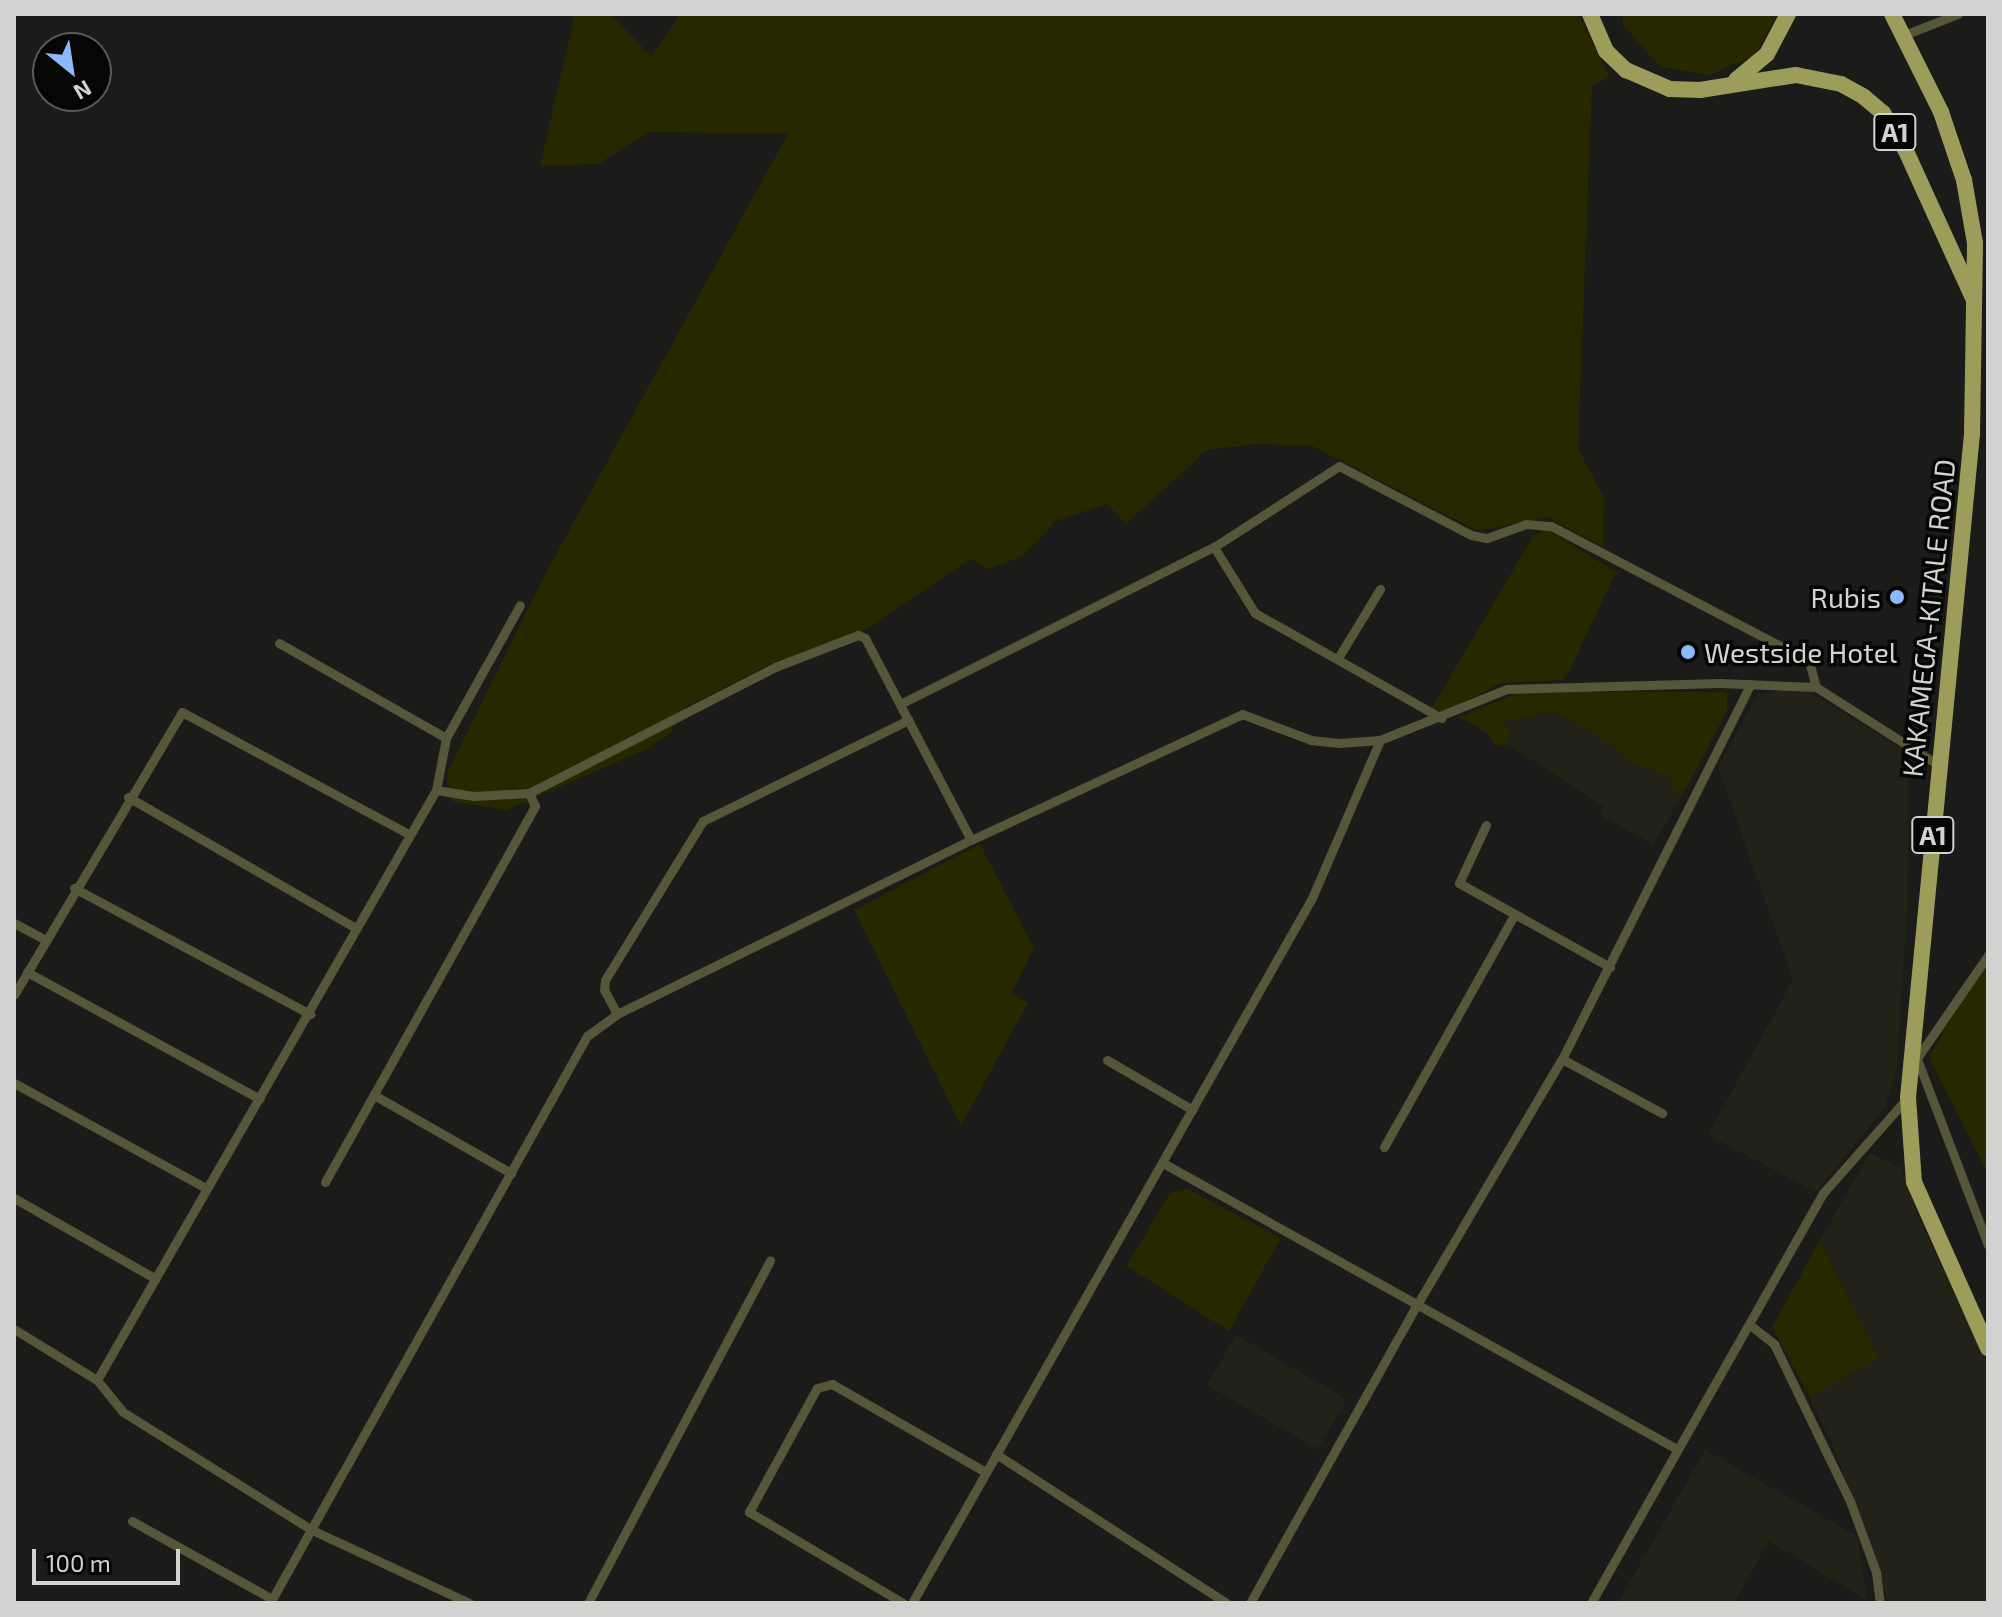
<!DOCTYPE html>
<style>
body{margin:0}
#map{position:relative;width:2002px;height:1617px;overflow:hidden;background:#1b1b19;font-family:"Exo 2",sans-serif}
div>[style]{position:absolute}
.built>*{inset:0;background:#222219;transform-origin:0 0}
.green>*{inset:0;background:#272700}
.minor>*{height:9px;margin:-4.5px;padding:0 4.5px;transform-origin:4.5px;border-radius:4.5px;background:#56563a}
.trunk>*{height:16px;margin:-8px;padding:0 8px;transform-origin:8px;border-radius:8px;background:#9c9d5a}
.dots>*{width:22px;height:22px;translate:-50% -50%;box-sizing:border-box;border:4px solid #060605;border-radius:50%}
span{translate:-50% -50%;white-space:nowrap;text-align:center;line-height:1.15;-webkit-text-stroke:7px #060605;paint-order:stroke}
.shield-label span{padding:2px 6px;background:#060605;border:2px solid;border-radius:6px;-webkit-text-stroke-width:0}
.shield-label{font-size:26px;color:#d2d2d0;font-weight:700}
.poi-label{font-size:28px;color:#d2d2d0}
.right{translate:-100% -50%;text-align:right}
.left{translate:0 -50%;text-align:left}
.street-label{font-size:28px;color:#d2d2d0}
.frame{position:absolute;inset:0;border:16px solid #d2d2d0;pointer-events:none}
.north{position:absolute;left:32px;top:32px;width:80px;height:80px;box-sizing:border-box;background:#060605;border:2px solid #585856;border-radius:50%;rotate:150deg;font-size:22px;font-weight:700;line-height:32px;text-align:center;color:#d2d2d0}
.north::after{content:'';display:block;margin:auto;width:28px;height:36px;background:#8db9fc;clip-path:polygon(50% 0,100% 100%,50% 72%,0 100%)}
.scale{position:absolute;left:32px;top:1549px;width:148px;height:36px;box-sizing:border-box;border:4px solid #d2d2d0;border-top:0;padding-left:10px;font-size:24px;line-height:28px;white-space:nowrap;color:#d2d2d0;-webkit-text-stroke:6px #060605;paint-order:stroke}
</style>
<div id="map">
<div class="built">
<div style="clip-path:polygon(1801px 687px,1909px 753px,1907px 912px,1896px 1074px,1885px 1107px,1816px 1192px,1708px 1135px,1793px 980px,1718px 767px,1758px 694px)"></div>
<div style="clip-path:polygon(1554px 711px,1613px 744px,1627px 761px,1673px 777px,1670px 788px,1681px 798px,1653px 844px,1600px 815px,1604px 806px,1507px 744px,1511px 734px,1502px 722px)"></div>
<div style="clip-path:polygon(1870px 1153px,1902px 1168px,1920px 1220px,1988px 1365px,1988px 1603px,1888px 1601px,1835px 1450px,1810px 1398px,1878px 1357px,1820px 1240px)"></div>
<div style="left:1236px;top:1335px;width:128px;height:58px;rotate:30deg"></div>
<div style="clip-path:polygon(1705px 1450px,1857px 1536px,1868px 1601px,1769px 1541px,1734px 1603px,1618px 1603px)"></div>
</div>
<div class="green">
<div style="clip-path:polygon(575px 14px,611px 14px,651px 56px,681px 14px,1578px 14px,1610px 77px,1592px 85px,1578px 448px,1604px 498px,1603px 547px,1547px 517px,1478px 531px,1312px 446px,1256px 444px,1207px 450px,1126px 524px,1107px 504px,1056px 521px,1023px 556px,989px 569px,970px 559px,867px 629px,771px 664px,686px 707px,670px 733px,649px 748px,506px 810px,451px 801px,447px 773px,543px 578px,788px 134px,649px 132px,598px 164px,540px 166px)"></div>
<div style="clip-path:polygon(1623px 14px,1778px 14px,1754px 56px,1710px 75px,1660px 67px,1623px 25px)"></div>
<div style="clip-path:polygon(1546px 529px,1616px 572px,1569px 672px,1562px 680px,1501px 683px,1443px 713px,1432px 708px,1533px 536px)"></div>
<div style="clip-path:polygon(1521px 692px,1727px 692px,1727px 711px,1681px 798px,1670px 788px,1672px 777px,1627px 761px,1612px 744px,1554px 711px,1503px 722px,1511px 734px,1507px 744px,1496px 747px,1486px 732px,1459px 717px)"></div>
<div style="clip-path:polygon(980px 844px,1034px 948px,1012px 993px,1028px 1003px,961px 1126px,854px 910px)"></div>
<div style="clip-path:polygon(1988px 951px,1988px 1174px,1929px 1058px)"></div>
<div style="clip-path:polygon(1186px 1188px,1281px 1238px,1229px 1331px,1126px 1266px,1170px 1193px)"></div>
<div style="clip-path:polygon(1820px 1240px,1879px 1357px,1810px 1398px,1772px 1327px)"></div>
</div>
<div class="minor">
<div style="left:1904px;top:35px;width:58px;rotate:-21.3deg"></div>
<div style="left:1214px;top:547px;width:78px;rotate:58.2deg"></div>
<div style="left:1255px;top:613px;width:214px;rotate:29.4deg"></div>
<div style="left:279px;top:643px;width:192px;rotate:29.6deg"></div>
<div style="left:1338px;top:658px;width:81px;rotate:-58.7deg"></div>
<div style="left:900px;top:704px;width:351px;rotate:-26.6deg"></div>
<div style="left:1214px;top:547px;width:149px;rotate:-32.9deg"></div>
<div style="left:1339px;top:466px;width:149px;rotate:27.6deg"></div>
<div style="left:1471px;top:535px;width:16px;rotate:11deg"></div>
<div style="left:1487px;top:538px;width:41px;rotate:-19.7deg"></div>
<div style="left:1526px;top:524px;width:25px;rotate:5deg"></div>
<div style="left:1551px;top:526px;width:291px;rotate:27.6deg"></div>
<div style="left:1809px;top:661px;width:27px;rotate:75deg"></div>
<div style="left:436px;top:790px;width:38px;rotate:9deg"></div>
<div style="left:474px;top:796px;width:55px;rotate:-3.1deg"></div>
<div style="left:529px;top:793px;width:276px;rotate:-27.1deg"></div>
<div style="left:775px;top:667px;width:89px;rotate:-21.1deg"></div>
<div style="left:858px;top:635px;width:8px;rotate:23deg"></div>
<div style="left:865px;top:638px;width:228px;rotate:62.3deg"></div>
<div style="left:128px;top:797px;width:263px;rotate:29.9deg"></div>
<div style="left:1486px;top:825px;width:64px;rotate:115deg"></div>
<div style="left:1459px;top:883px;width:173px;rotate:29.1deg"></div>
<div style="left:74px;top:888px;width:268px;rotate:28.1deg"></div>
<div style="left:14px;top:923px;width:34px;rotate:28deg"></div>
<div style="left:27px;top:972px;width:265px;rotate:28.6deg"></div>
<div style="left:14px;top:995px;width:329px;rotate:-59.3deg"></div>
<div style="left:182px;top:712px;width:255px;rotate:28.3deg"></div>
<div style="left:617px;top:1014px;width:27px;rotate:-118deg"></div>
<div style="left:604px;top:990px;width:10px;rotate:-84deg"></div>
<div style="left:605px;top:980px;width:187px;rotate:-58.4deg"></div>
<div style="left:703px;top:821px;width:229px;rotate:-26.2deg"></div>
<div style="left:1562px;top:1059px;width:114px;rotate:28.4deg"></div>
<div style="left:1917px;top:1059px;width:199px;rotate:69.1deg"></div>
<div style="left:1107px;top:1060px;width:99px;rotate:30.2deg"></div>
<div style="left:1915px;top:1061px;width:129px;rotate:-55.4deg"></div>
<div style="left:14px;top:1083px;width:219px;rotate:28.7deg"></div>
<div style="left:374px;top:1095px;width:158px;rotate:29.7deg"></div>
<div style="left:1384px;top:1147px;width:266px;rotate:-60.7deg"></div>
<div style="left:1163px;top:1163px;width:586px;rotate:29.1deg"></div>
<div style="left:325px;top:1182px;width:431px;rotate:-60.8deg"></div>
<div style="left:535px;top:806px;width:14px;rotate:-115deg"></div>
<div style="left:14px;top:1198px;width:163px;rotate:29.7deg"></div>
<div style="left:1750px;top:1325px;width:31px;rotate:38deg"></div>
<div style="left:1774px;top:1344px;width:174px;rotate:64.2deg"></div>
<div style="left:1850px;top:1501px;width:76px;rotate:69.9deg"></div>
<div style="left:1876px;top:1572px;width:31px;rotate:83deg"></div>
<div style="left:14px;top:1329px;width:97px;rotate:31.6deg"></div>
<div style="left:97px;top:1380px;width:41px;rotate:50.9deg"></div>
<div style="left:123px;top:1412px;width:223px;rotate:32deg"></div>
<div style="left:312px;top:1530px;width:173px;rotate:24.9deg"></div>
<div style="left:97px;top:1380px;width:680px;rotate:-60.12deg"></div>
<div style="left:436px;top:790px;width:53px;rotate:-79.1deg"></div>
<div style="left:446px;top:738px;width:152px;rotate:-60.9deg"></div>
<div style="left:996px;top:1454px;width:274px;rotate:32.9deg"></div>
<div style="left:132px;top:1521px;width:160px;rotate:29.1deg"></div>
<div style="left:270px;top:1603px;width:650px;rotate:-60.79deg"></div>
<div style="left:587px;top:1036px;width:37px;rotate:-36deg"></div>
<div style="left:617px;top:1014px;width:394px;rotate:-26.2deg"></div>
<div style="left:971px;top:840px;width:299px;rotate:-24.9deg"></div>
<div style="left:1242px;top:714px;width:74px;rotate:20.6deg"></div>
<div style="left:1311px;top:740px;width:28px;rotate:6deg"></div>
<div style="left:1339px;top:743px;width:41px;rotate:-4.2deg"></div>
<div style="left:1380px;top:740px;width:137px;rotate:-21.9deg"></div>
<div style="left:1507px;top:689px;width:213px;rotate:-1.6deg"></div>
<div style="left:1720px;top:683px;width:96px;rotate:2.4deg"></div>
<div style="left:1816px;top:687px;width:147px;rotate:32.5deg"></div>
<div style="left:588px;top:1603px;width:388px;rotate:-62deg"></div>
<div style="left:903px;top:1603px;width:179px;rotate:-149.4deg"></div>
<div style="left:749px;top:1512px;width:141px;rotate:-61.3deg"></div>
<div style="left:817px;top:1388px;width:16px;rotate:-15deg"></div>
<div style="left:832px;top:1384px;width:175px;rotate:29.8deg"></div>
<div style="left:912px;top:1603px;width:811px;rotate:-60.43deg"></div>
<div style="left:1312px;top:898px;width:172px;rotate:-66.7deg"></div>
<div style="left:1250px;top:1603px;width:344px;rotate:-60.8deg"></div>
<div style="left:1418px;top:1303px;width:283px;rotate:-59.5deg"></div>
<div style="left:1562px;top:1059px;width:420px;rotate:-63.3deg"></div>
<div style="left:1591px;top:1603px;width:472px;rotate:-60.5deg"></div>
<div style="left:1824px;top:1192px;width:127px;rotate:-48.5deg"></div>
</div>
<div class="trunk">
<div style="left:1590px;top:14px;width:40px;rotate:66.6deg"></div>
<div style="left:1606px;top:51px;width:28px;rotate:44deg"></div>
<div style="left:1626px;top:70px;width:48px;rotate:23.4deg"></div>
<div style="left:1670px;top:89px;width:30px;rotate:2deg"></div>
<div style="left:1700px;top:90px;width:97px;rotate:-8.9deg"></div>
<div style="left:1796px;top:75px;width:46px;rotate:11.3deg"></div>
<div style="left:1841px;top:84px;width:26px;rotate:29deg"></div>
<div style="left:1864px;top:97px;width:25px;rotate:40deg"></div>
<div style="left:1883px;top:113px;width:44px;rotate:58.8deg"></div>
<div style="left:1906px;top:151px;width:162px;rotate:65.5deg"></div>
<div style="left:1892px;top:14px;width:110px;rotate:63.4deg"></div>
<div style="left:1941px;top:112px;width:72px;rotate:71.3deg"></div>
<div style="left:1964px;top:180px;width:64px;rotate:80.1deg"></div>
<div style="left:1975px;top:243px;width:191px;rotate:90.9deg"></div>
<div style="left:1972px;top:434px;width:666px;rotate:95.51deg"></div>
<div style="left:1908px;top:1097px;width:85px;rotate:86deg"></div>
<div style="left:1914px;top:1182px;width:182px;rotate:66deg"></div>
<div style="left:1736px;top:80px;width:40px;rotate:-40deg"></div>
<div style="left:1767px;top:54px;width:45px;rotate:-62.3deg"></div>
</div>
<div class="dots">
<div style="left:1897px;top:597px;background:#8db9fc"></div>
<div style="left:1688px;top:652px;background:#8db9fc"></div>
</div>
<div class="shield-label">
<span style="left:1895px;top:132px">A1</span>
<span style="left:1933px;top:835px">A1</span>
</div>
<div class="poi-label">
<span class="right" style="left:1881px;top:597px">Rubis</span>
<span class="left" style="left:1704px;top:652px">Westside Hotel</span>
</div>
<div class="street-label">
<span style="left:1928px;top:618px;rotate:-84deg">KAKAMEGA-KITALE ROAD</span>
</div>
<div class="frame"></div>
<div class="north">N</div>
<div class="scale">100 m</div>
</div>
